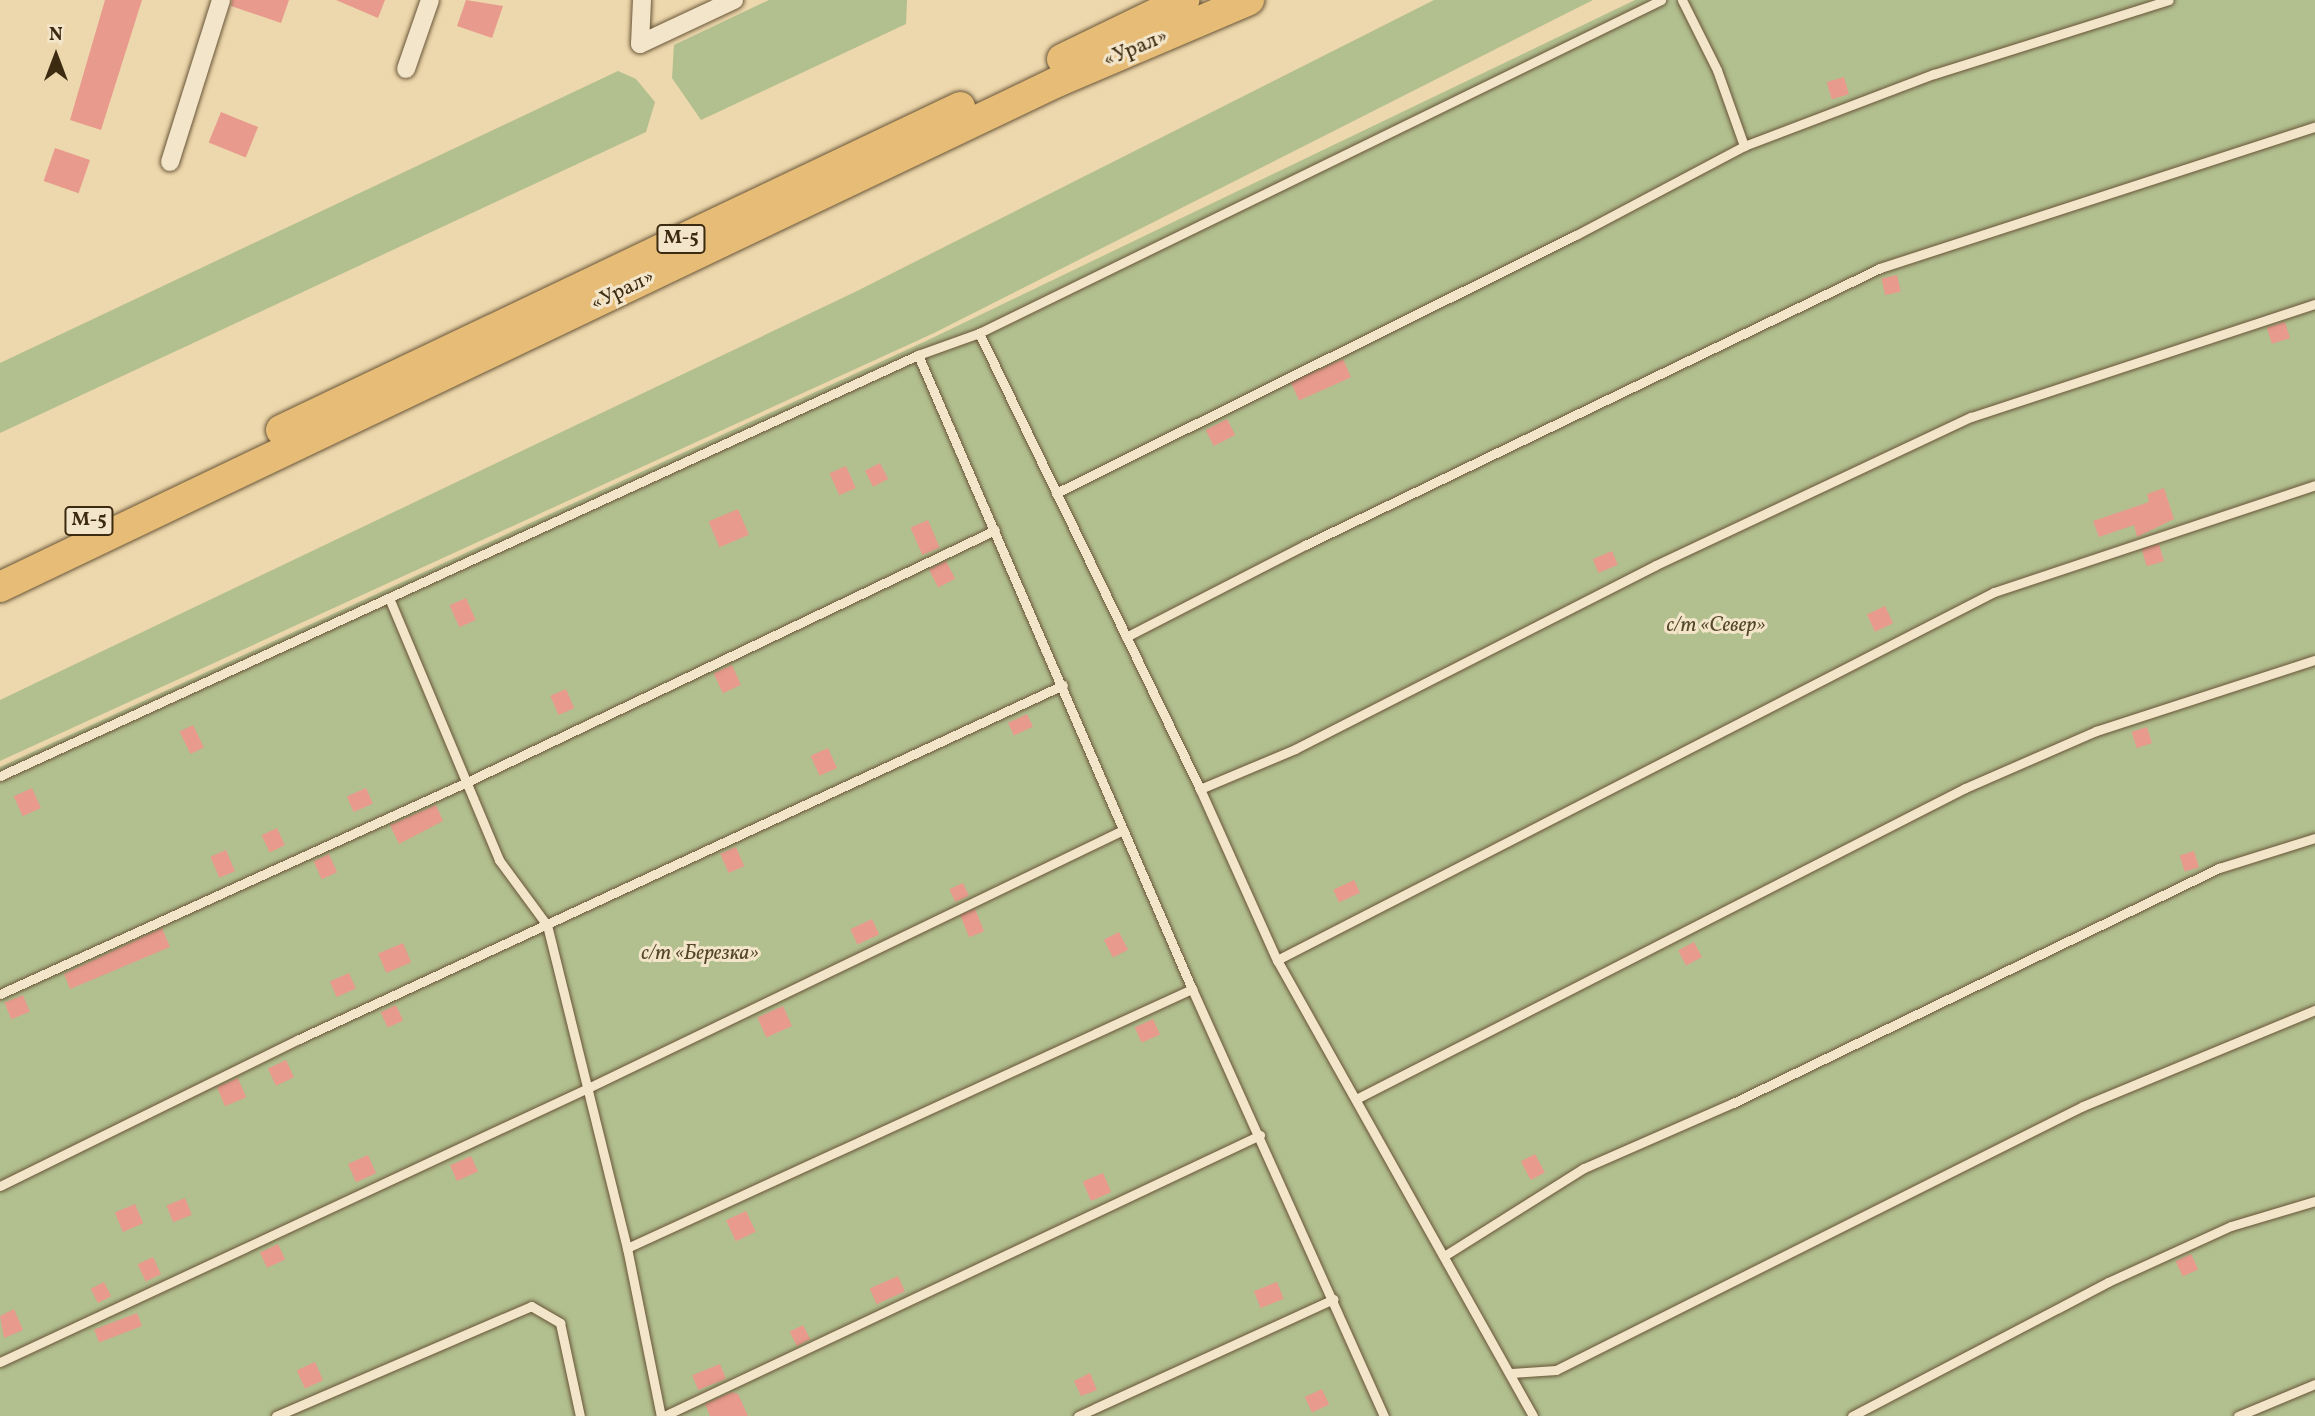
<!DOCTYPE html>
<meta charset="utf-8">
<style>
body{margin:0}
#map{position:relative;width:2315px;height:1416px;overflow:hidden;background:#edd7ac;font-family:Vollkorn,serif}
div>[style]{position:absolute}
.green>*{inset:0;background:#b2bf8f}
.building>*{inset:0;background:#e89b8d;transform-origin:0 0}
.roads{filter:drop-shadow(0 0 2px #685538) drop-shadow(0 0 2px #685538)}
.service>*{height:9px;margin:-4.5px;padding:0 4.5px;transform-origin:4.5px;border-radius:4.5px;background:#f3e5c9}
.minor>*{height:18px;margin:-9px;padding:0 9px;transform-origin:9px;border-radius:9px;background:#f3e5c9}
.trunk>*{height:30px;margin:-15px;padding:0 15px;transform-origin:15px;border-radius:15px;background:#e6bc76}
span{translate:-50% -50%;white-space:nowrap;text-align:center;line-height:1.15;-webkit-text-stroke:6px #f3e5c9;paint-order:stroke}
.shield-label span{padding:2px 5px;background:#f3e5c9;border:2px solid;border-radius:5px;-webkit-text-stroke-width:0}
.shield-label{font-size:19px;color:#3c2a11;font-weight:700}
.street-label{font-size:21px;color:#3c2a11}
.park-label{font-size:21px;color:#54482a;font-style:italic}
.north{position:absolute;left:21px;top:21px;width:70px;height:70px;-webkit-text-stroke:5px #f3e5c9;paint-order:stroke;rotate:0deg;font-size:19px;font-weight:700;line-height:28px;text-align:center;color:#3c2a11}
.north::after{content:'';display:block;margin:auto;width:24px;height:32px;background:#3c2a11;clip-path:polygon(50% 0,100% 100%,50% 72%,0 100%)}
</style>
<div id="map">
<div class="green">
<div style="clip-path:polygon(769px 0,907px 0,906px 24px,701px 120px,672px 78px,674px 45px)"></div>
<div style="clip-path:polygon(1434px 0,1593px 0,934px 333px,0 761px,0 700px,857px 291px)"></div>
<div style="clip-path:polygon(1635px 0,2315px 0,2315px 1416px,0 1416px,0 767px,926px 341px)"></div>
<div style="clip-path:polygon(618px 71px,636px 79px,655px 102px,646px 132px,0 433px,0 363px)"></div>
</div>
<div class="building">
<div style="clip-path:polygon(105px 0,142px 0,101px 130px,70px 120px)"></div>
<div style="clip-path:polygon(232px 0,289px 0,281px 23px,231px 6px)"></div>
<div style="clip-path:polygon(336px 0,385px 0,378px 18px)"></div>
<div style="clip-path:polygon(466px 0,503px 6px,492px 38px,457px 26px)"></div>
<div style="left:1844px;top:77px;width:18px;height:18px;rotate:74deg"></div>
<div style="left:221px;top:112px;width:40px;height:33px;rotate:22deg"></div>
<div style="left:55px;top:148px;width:37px;height:35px;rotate:19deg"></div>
<div style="left:1897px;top:275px;width:17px;height:16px;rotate:77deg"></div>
<div style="left:2285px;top:322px;width:17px;height:19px;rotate:73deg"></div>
<div style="left:1343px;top:359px;width:20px;height:57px;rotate:66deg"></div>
<div style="left:1227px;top:419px;width:18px;height:24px;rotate:63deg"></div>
<div style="left:880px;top:463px;width:18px;height:17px;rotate:63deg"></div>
<div style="left:846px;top:466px;width:24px;height:18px;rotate:66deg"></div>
<div style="clip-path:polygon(2164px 488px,2174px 519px,2137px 537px,2134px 525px,2099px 537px,2093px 521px,2149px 502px,2147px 494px)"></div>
<div style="left:738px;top:509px;width:28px;height:32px;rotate:67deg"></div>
<div style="left:928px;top:520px;width:30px;height:19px;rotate:67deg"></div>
<div style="left:2159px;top:544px;width:18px;height:18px;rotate:74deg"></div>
<div style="left:1612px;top:551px;width:15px;height:21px;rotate:67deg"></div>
<div style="left:946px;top:561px;width:20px;height:19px;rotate:63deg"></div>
<div style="left:466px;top:598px;width:24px;height:18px;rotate:66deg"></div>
<div style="left:1885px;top:606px;width:19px;height:20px;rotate:65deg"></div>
<div style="left:732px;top:665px;width:22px;height:20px;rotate:66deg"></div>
<div style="left:566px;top:689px;width:21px;height:17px;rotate:67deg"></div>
<div style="left:1027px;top:714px;width:14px;height:21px;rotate:65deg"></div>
<div style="left:193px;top:725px;width:25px;height:15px;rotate:64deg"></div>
<div style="left:2147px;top:727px;width:17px;height:16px;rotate:73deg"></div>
<div style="left:828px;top:748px;width:22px;height:19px;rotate:66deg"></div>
<div style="left:32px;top:788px;width:22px;height:20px;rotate:66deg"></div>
<div style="left:366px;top:788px;width:17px;height:21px;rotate:66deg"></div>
<div style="clip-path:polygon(436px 805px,443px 821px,399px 844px,390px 825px)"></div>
<div style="left:277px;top:828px;width:19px;height:17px;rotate:65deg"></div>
<div style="left:736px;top:847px;width:21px;height:17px;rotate:67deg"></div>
<div style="left:226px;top:850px;width:23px;height:17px;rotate:67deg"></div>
<div style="left:2194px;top:851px;width:17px;height:15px;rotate:73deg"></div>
<div style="left:329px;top:854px;width:20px;height:17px;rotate:66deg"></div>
<div style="left:1354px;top:880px;width:14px;height:23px;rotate:65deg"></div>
<div style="left:963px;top:883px;width:14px;height:15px;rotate:65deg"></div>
<div style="left:975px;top:909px;width:24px;height:16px;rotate:68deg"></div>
<div style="left:872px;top:919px;width:17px;height:24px;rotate:65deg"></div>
<div style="clip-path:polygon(162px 928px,170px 947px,70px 989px,64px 974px)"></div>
<div style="left:1119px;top:932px;width:20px;height:17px;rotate:63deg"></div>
<div style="left:1694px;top:942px;width:17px;height:18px;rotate:62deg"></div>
<div style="left:403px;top:943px;width:21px;height:27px;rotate:67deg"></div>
<div style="left:349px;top:973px;width:17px;height:21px;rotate:66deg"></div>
<div style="left:23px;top:995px;width:18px;height:20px;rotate:68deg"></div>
<div style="left:396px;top:1005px;width:17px;height:17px;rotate:65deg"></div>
<div style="left:783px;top:1006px;width:22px;height:28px;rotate:66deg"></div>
<div style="left:1153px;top:1019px;width:17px;height:20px;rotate:66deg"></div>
<div style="left:286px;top:1060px;width:19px;height:20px;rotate:65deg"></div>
<div style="left:238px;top:1078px;width:21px;height:23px;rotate:67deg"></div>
<div style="left:1535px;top:1154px;width:21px;height:16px;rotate:62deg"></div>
<div style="left:368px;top:1155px;width:20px;height:22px;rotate:66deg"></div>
<div style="left:471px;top:1156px;width:17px;height:23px;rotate:66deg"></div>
<div style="left:1103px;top:1173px;width:21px;height:22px;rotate:67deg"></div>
<div style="left:185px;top:1198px;width:18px;height:20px;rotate:68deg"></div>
<div style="left:135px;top:1204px;width:21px;height:22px;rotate:67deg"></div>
<div style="left:746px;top:1211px;width:23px;height:22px;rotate:65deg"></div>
<div style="left:278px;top:1244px;width:17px;height:20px;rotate:65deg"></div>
<div style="left:2191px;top:1254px;width:17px;height:17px;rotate:65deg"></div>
<div style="left:153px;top:1257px;width:19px;height:17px;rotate:65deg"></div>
<div style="left:898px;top:1276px;width:17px;height:31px;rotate:66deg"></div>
<div style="left:104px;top:1282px;width:16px;height:15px;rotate:63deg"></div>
<div style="left:1277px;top:1282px;width:18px;height:25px;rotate:68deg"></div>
<div style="clip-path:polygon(14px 1309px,23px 1330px,4px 1338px,0 1316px)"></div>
<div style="left:137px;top:1313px;width:14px;height:46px;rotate:69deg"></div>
<div style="left:803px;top:1325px;width:16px;height:15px;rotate:63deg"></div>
<div style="left:315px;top:1362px;width:20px;height:20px;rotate:66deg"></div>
<div style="left:720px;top:1364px;width:16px;height:30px;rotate:68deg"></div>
<div style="clip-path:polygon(1090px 1373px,1097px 1390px,1081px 1396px,1074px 1381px)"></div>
<div style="left:1322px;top:1389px;width:17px;height:19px;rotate:65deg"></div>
<div style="clip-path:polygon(732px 1392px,738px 1394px,748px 1416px,710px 1416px,705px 1404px)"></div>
</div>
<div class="roads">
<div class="service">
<div style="left:1682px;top:0;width:78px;rotate:63.4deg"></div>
<div style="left:1717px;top:70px;width:81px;rotate:70.4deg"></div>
<div style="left:979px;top:333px;width:507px;rotate:64.14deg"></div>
<div style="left:1200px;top:789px;width:188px;rotate:65.8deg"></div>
<div style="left:1277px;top:960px;width:523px;rotate:60.69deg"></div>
<div style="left:918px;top:355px;width:691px;rotate:66.63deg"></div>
<div style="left:1192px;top:989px;width:468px;rotate:65.8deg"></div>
<div style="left:1056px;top:493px;width:580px;rotate:-26.39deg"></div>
<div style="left:1576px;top:235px;width:190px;rotate:-27.9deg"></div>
<div style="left:1744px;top:146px;width:203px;rotate:-20.8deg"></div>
<div style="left:1934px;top:74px;width:246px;rotate:-17.5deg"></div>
<div style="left:389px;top:598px;width:284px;rotate:67.2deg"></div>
<div style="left:499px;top:860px;width:81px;rotate:53.6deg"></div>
<div style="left:547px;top:925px;width:333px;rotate:76.1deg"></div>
<div style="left:627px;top:1248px;width:171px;rotate:78.6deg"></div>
<div style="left:1126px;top:637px;width:201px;rotate:-27.2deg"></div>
<div style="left:1305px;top:545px;width:638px;rotate:-25.72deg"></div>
<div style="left:1880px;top:268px;width:457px;rotate:-18deg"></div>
<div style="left:0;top:776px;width:1010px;rotate:-24.64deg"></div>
<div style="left:918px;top:355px;width:65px;rotate:-19.8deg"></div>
<div style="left:979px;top:333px;width:759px;rotate:-26.02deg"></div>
<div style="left:1200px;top:789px;width:103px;rotate:-22.8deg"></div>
<div style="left:1295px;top:749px;width:405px;rotate:-27deg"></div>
<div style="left:1656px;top:565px;width:348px;rotate:-25.2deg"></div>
<div style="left:1971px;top:417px;width:362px;rotate:-18.2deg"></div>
<div style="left:1277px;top:960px;width:806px;rotate:-27.17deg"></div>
<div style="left:1994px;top:592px;width:338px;rotate:-18.4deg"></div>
<div style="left:0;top:994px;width:513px;rotate:-24.42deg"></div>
<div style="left:467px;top:782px;width:585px;rotate:-25.51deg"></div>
<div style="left:1356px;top:1099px;width:684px;rotate:-27.05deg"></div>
<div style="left:1965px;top:788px;width:143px;rotate:-23.5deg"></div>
<div style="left:2096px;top:731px;width:230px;rotate:-18deg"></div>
<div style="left:0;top:1186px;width:333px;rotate:-26.2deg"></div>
<div style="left:299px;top:1039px;width:842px;rotate:-24.86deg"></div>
<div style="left:627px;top:1248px;width:622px;rotate:-24.63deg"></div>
<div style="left:1444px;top:1256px;width:165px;rotate:-32.2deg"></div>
<div style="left:1584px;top:1168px;width:163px;rotate:-23.6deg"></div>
<div style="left:1733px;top:1103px;width:540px;rotate:-25.81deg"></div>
<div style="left:2219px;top:868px;width:101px;rotate:-17.4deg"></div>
<div style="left:0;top:1362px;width:651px;rotate:-24.99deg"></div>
<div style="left:590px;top:1087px;width:592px;rotate:-25.74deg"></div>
<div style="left:1511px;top:1373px;width:45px;rotate:-3.8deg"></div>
<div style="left:1556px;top:1370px;width:589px;rotate:-26.61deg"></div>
<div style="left:2083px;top:1106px;width:251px;rotate:-22.5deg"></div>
<div style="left:276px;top:1416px;width:278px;rotate:-23.3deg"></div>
<div style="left:531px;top:1306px;width:34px;rotate:30deg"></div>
<div style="left:560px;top:1323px;width:95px;rotate:77.9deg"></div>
<div style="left:664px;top:1416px;width:659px;rotate:-25.24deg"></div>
<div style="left:1078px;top:1416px;width:281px;rotate:-24.6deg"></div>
<div style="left:1852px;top:1416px;width:289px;rotate:-27.6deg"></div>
<div style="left:2108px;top:1282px;width:135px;rotate:-24.5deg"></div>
<div style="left:2231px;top:1226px;width:88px;rotate:-16.6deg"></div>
<div style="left:2238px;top:1416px;width:83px;rotate:-22.6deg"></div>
</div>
<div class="minor">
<div style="left:642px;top:0;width:44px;rotate:92.6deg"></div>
<div style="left:640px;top:44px;width:104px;rotate:-25.1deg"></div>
<div style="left:406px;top:69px;width:73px;rotate:-70.8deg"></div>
<div style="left:170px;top:162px;width:170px;rotate:-72.5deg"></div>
</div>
<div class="trunk">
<div style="left:1062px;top:59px;width:136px;rotate:-25.8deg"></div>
<div style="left:281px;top:430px;width:752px;rotate:-25.44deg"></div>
<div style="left:0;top:587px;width:1171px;rotate:-25.54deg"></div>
<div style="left:1057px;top:82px;width:209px;rotate:-23.1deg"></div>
</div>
</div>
<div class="shield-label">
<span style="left:681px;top:239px">М-5</span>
<span style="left:89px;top:521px">М-5</span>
</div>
<div class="street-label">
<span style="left:1136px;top:49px;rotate:-23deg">«Урал»</span>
<span style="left:623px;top:291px;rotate:-26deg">«Урал»</span>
</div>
<div class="park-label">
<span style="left:1716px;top:626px">с/т «Север»</span>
<span style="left:700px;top:954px">с/т «Березка»</span>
</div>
<div class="north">N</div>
</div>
